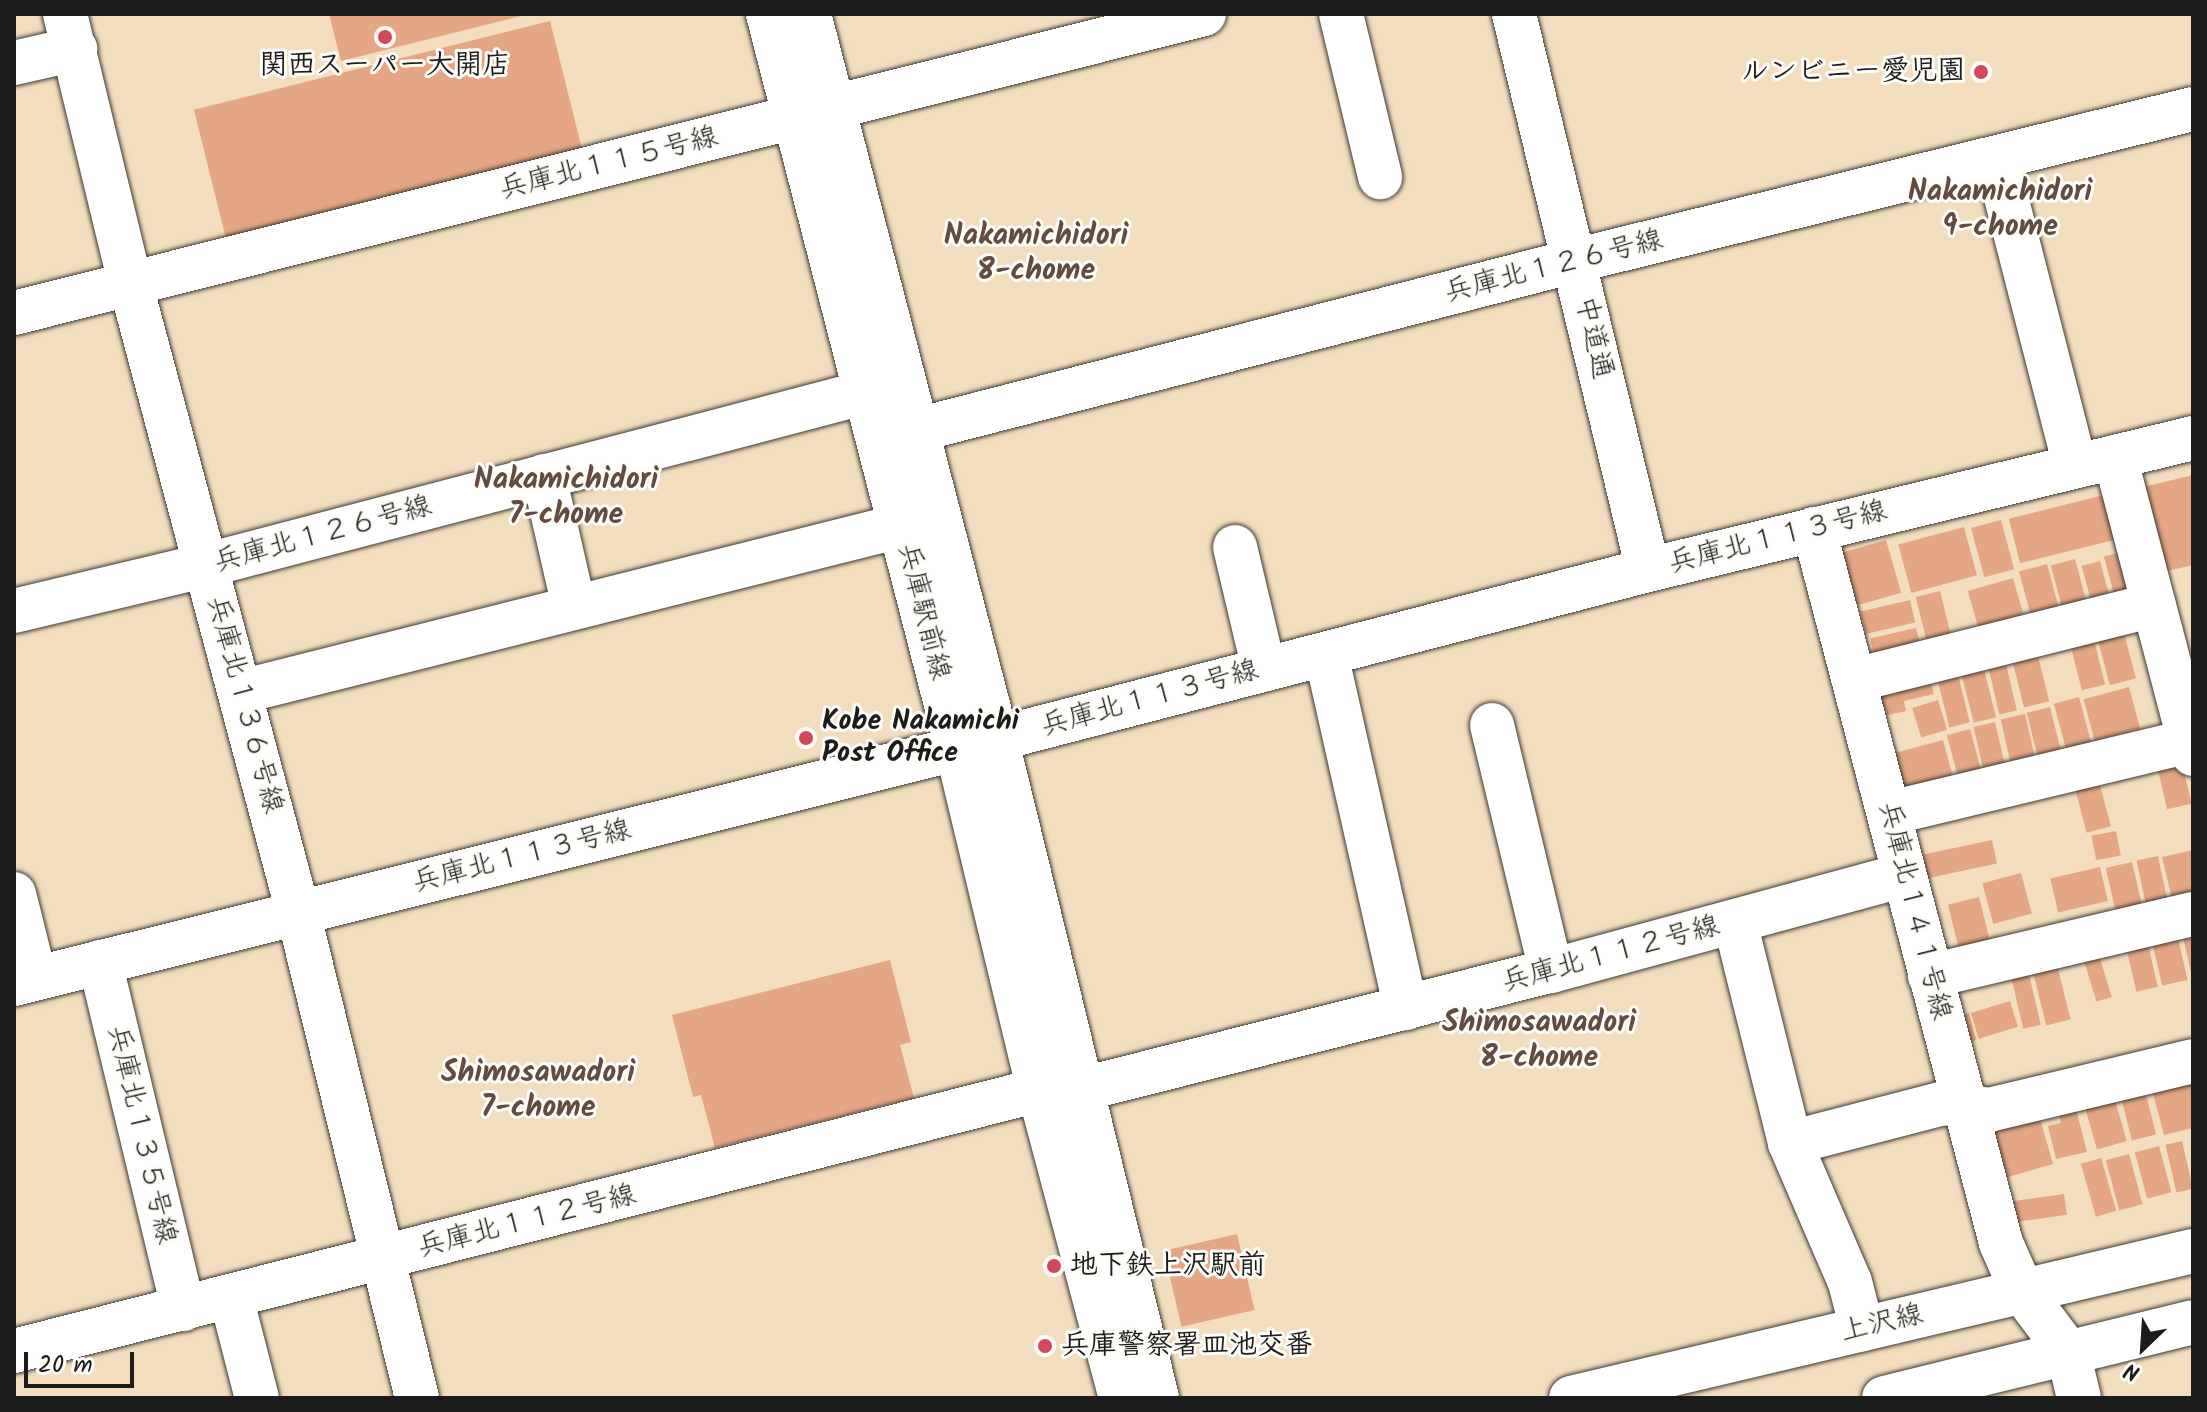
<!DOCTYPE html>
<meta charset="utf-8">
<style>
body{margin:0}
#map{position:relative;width:2207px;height:1412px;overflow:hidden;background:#f3ddbf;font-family:Kalam,"Klee One",sans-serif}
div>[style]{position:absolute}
.building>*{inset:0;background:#e5a685;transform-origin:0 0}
.roads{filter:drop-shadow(0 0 2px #3c3934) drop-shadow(0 0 2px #3c3934)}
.minor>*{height:44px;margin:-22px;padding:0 22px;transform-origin:22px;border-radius:22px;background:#fff}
.major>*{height:44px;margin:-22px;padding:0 22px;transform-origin:22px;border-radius:22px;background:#fff}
.dots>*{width:22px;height:22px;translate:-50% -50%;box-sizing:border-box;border:4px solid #fdfcf7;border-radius:50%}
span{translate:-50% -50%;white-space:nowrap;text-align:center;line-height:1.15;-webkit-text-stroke:6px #fdfcf7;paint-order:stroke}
.poi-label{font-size:28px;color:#1c1c1c;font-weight:700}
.right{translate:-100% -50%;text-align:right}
.left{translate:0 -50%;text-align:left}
.street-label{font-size:28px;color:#1c1c1c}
.neighbourhood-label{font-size:30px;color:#624c41;font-weight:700}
.frame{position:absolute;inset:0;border:16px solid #1c1c1c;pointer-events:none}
.north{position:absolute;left:2103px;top:1308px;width:80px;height:80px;-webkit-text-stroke:6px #fdfcf7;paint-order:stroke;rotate:205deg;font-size:22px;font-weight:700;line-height:32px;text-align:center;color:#1c1c1c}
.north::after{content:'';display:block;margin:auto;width:28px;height:36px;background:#1c1c1c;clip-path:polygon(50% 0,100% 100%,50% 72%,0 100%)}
.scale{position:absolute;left:24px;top:1352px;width:110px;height:36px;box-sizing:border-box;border:4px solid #1c1c1c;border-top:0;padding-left:10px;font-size:24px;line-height:28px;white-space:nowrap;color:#1c1c1c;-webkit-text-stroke:6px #fdfcf7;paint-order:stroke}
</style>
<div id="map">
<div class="building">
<div style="clip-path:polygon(329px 14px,525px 14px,525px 15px,341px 61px)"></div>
<div style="left:550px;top:21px;width:131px;height:367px;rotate:76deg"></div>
<div style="clip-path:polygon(2193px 475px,2193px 565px,2159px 573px,2139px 488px)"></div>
<div style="left:2104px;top:495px;width:46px;height:98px;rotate:76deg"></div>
<div style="left:2001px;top:520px;width:51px;height:31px;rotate:75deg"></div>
<div style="left:1964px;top:527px;width:50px;height:68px;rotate:75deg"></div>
<div style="left:1886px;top:540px;width:55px;height:46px;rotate:74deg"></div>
<div style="left:2128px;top:550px;width:49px;height:25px;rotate:75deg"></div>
<div style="left:2075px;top:559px;width:53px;height:25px;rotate:75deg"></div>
<div style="left:2100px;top:561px;width:43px;height:19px;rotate:75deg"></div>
<div style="left:2047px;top:564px;width:54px;height:29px;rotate:75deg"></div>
<div style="left:2013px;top:578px;width:41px;height:47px;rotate:74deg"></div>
<div style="left:1940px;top:591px;width:54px;height:25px;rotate:76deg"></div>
<div style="left:1910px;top:600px;width:23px;height:51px;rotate:77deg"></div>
<div style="left:2122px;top:626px;width:54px;height:27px;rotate:75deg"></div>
<div style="left:1916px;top:628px;width:26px;height:47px;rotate:77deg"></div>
<div style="left:2092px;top:632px;width:54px;height:24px;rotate:76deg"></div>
<div style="left:2035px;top:644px;width:59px;height:26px;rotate:76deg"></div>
<div style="left:2004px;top:655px;width:57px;height:18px;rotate:77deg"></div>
<div style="left:1981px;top:657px;width:62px;height:23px;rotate:76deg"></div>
<div style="left:1956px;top:667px;width:57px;height:21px;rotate:76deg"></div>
<div style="clip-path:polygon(1928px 672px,1934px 694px,1904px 701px,1906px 711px,1884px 716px,1876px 685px)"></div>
<div style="left:2129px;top:687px;width:43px;height:47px;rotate:75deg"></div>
<div style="left:2079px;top:697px;width:58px;height:26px;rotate:75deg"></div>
<div style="left:1938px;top:700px;width:31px;height:27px;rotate:73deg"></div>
<div style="left:2050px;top:707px;width:56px;height:24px;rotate:76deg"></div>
<div style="left:2025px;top:714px;width:55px;height:25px;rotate:77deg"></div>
<div style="left:1995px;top:722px;width:52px;height:22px;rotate:77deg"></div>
<div style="left:1970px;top:729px;width:48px;height:24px;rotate:75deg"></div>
<div style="left:1943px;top:740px;width:48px;height:58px;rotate:75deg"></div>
<div style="left:2180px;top:754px;width:51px;height:25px;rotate:77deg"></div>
<div style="left:2098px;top:778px;width:50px;height:25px;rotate:75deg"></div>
<div style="left:2116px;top:831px;width:25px;height:25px;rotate:79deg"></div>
<div style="left:1992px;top:840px;width:24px;height:71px;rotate:78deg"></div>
<div style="clip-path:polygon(2193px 850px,2193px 902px,2174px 907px,2162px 857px)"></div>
<div style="left:2158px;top:856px;width:56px;height:22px;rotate:78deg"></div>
<div style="left:2132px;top:862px;width:57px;height:27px;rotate:77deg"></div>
<div style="left:2100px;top:867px;width:35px;height:51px;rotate:77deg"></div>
<div style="left:2021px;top:873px;width:42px;height:40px;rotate:75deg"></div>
<div style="left:1979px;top:897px;width:60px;height:32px;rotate:76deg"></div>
<div style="left:2177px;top:934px;width:47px;height:26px;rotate:77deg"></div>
<div style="clip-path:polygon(2193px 935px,2193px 977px,2192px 977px,2183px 937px)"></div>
<div style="left:2147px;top:940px;width:48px;height:22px;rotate:77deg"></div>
<div style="left:2098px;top:952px;width:47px;height:16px;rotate:73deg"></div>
<div style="clip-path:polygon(890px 960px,911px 1042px,900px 1045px,914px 1098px,715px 1148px,701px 1095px,693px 1097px,672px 1015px)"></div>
<div style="left:2057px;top:965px;width:56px;height:25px;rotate:76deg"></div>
<div style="left:2029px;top:974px;width:52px;height:18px;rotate:77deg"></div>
<div style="left:2010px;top:1001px;width:27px;height:41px;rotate:73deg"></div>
<div style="left:1969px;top:1013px;width:28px;height:12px;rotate:75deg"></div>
<div style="clip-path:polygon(2193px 1079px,2193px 1128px,2164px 1135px,2152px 1090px)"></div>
<div style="left:2144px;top:1086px;width:50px;height:25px;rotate:76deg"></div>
<div style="left:2113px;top:1093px;width:50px;height:31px;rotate:74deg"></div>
<div style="clip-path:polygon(2075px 1105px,2087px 1152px,2056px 1159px,2048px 1126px,2061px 1123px,2058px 1109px)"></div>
<div style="left:2039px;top:1115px;width:51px;height:56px;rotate:74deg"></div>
<div style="left:2182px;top:1141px;width:49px;height:17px;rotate:77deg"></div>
<div style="left:2159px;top:1146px;width:48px;height:25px;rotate:75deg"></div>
<div style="left:2129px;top:1154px;width:52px;height:24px;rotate:75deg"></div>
<div style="left:2101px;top:1158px;width:55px;height:21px;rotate:74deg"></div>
<div style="left:2064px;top:1194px;width:21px;height:58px;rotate:82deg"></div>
<div style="left:1237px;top:1234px;width:78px;height:75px;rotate:77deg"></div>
</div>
<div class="roads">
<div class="minor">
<div style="left:65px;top:14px;width:276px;rotate:76.4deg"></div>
<div style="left:130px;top:282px;width:652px;rotate:75.07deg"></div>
<div style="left:298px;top:912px;width:500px;rotate:76.24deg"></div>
<div style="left:768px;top:14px;width:725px;rotate:75.54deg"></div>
<div style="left:949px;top:716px;width:385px;rotate:76.5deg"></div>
<div style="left:1039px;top:1090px;width:319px;rotate:75.1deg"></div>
<div style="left:809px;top:14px;width:714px;rotate:75.48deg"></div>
<div style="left:988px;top:705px;width:713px;rotate:76.29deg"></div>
<div style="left:1341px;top:14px;width:168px;rotate:76.5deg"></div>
<div style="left:1514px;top:14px;width:572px;rotate:76.45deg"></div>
<div style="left:14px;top:63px;width:63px;rotate:-12.9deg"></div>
<div style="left:1996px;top:158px;width:318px;rotate:75.6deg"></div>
<div style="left:14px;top:313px;width:1227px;rotate:-14.1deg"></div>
<div style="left:917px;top:430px;width:678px;rotate:-14.43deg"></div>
<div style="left:1574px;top:261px;width:637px;rotate:-13.8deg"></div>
<div style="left:2115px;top:457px;width:307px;rotate:75.3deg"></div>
<div style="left:544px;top:476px;width:134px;rotate:77.1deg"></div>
<div style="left:1814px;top:529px;width:738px;rotate:75.32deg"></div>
<div style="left:2001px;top:1243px;width:52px;rotate:66.4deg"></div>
<div style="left:2022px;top:1291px;width:76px;rotate:53deg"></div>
<div style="left:2068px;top:1352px;width:47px;rotate:76.6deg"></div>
<div style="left:1235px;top:547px;width:126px;rotate:76.7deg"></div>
<div style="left:14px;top:611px;width:198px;rotate:-13.4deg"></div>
<div style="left:207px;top:565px;width:678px;rotate:-14.69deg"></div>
<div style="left:1326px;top:654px;width:363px;rotate:77.3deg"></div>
<div style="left:1855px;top:680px;width:308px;rotate:-14.1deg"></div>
<div style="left:240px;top:692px;width:681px;rotate:-14.12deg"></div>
<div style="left:1492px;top:725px;width:253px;rotate:76.5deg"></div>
<div style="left:1890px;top:813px;width:309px;rotate:-13.5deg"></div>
<div style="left:14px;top:894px;width:87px;rotate:76deg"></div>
<div style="left:1735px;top:922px;width:228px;rotate:76deg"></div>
<div style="left:1790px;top:1143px;width:151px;rotate:66.7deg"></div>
<div style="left:1850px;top:1282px;width:49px;rotate:75.7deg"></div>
<div style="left:100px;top:962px;width:357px;rotate:76.5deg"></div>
<div style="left:1930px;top:976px;width:270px;rotate:-13.3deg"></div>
<div style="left:14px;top:984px;width:1037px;rotate:-14.01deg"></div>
<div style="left:1020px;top:733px;width:649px;rotate:-14.55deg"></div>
<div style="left:1648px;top:570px;width:561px;rotate:-13.61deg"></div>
<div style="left:1083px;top:1089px;width:483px;rotate:-14.2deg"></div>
<div style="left:1551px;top:971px;width:366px;rotate:-15.2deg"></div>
<div style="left:1790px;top:1143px;width:159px;rotate:-14.6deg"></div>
<div style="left:1944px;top:1103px;width:46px;rotate:8.8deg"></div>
<div style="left:1989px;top:1110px;width:210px;rotate:-13.5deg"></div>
<div style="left:231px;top:1297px;width:104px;rotate:75.6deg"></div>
<div style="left:14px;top:1351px;width:1058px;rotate:-14.29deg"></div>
</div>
<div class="major">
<div style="left:1571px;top:1398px;width:639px;rotate:-13.3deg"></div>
<div style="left:1884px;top:1398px;width:318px;rotate:-13.8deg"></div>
</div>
</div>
<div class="dots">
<div style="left:385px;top:37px;background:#d1495b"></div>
<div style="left:1981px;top:72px;background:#d1495b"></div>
<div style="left:806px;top:738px;background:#d1495b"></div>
<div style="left:1054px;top:1266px;background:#d1495b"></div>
<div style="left:1045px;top:1346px;background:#d1495b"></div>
</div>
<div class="poi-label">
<span style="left:385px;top:66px">関西スーパー大開店</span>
<span class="right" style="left:1965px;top:72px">ルンビニー愛児園</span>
<span class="left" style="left:822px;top:738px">Kobe Nakamichi<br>Post Office</span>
<span class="left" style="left:1070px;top:1266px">地下鉄上沢駅前</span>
<span class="left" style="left:1061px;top:1346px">兵庫警察署皿池交番</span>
</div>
<div class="street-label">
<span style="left:609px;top:164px;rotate:-14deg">兵庫北１１５号線</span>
<span style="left:1554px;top:267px;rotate:-14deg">兵庫北１２６号線</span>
<span style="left:1593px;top:338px;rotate:77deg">中道通</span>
<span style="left:323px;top:535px;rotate:-15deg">兵庫北１２６号線</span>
<span style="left:1778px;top:538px;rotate:-14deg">兵庫北１１３号線</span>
<span style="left:923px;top:612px;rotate:76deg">兵庫駅前線</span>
<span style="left:1150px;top:699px;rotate:-15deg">兵庫北１１３号線</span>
<span style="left:244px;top:705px;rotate:75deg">兵庫北１３６号線</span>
<span style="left:522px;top:857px;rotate:-14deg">兵庫北１１３号線</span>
<span style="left:1914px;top:911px;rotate:76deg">兵庫北１４１号線</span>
<span style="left:1611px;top:955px;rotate:-15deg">兵庫北１１２号線</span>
<span style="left:141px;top:1135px;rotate:77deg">兵庫北１３５号線</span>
<span style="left:527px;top:1222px;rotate:-14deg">兵庫北１１２号線</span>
<span style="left:1882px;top:1324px;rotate:-13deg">上沢線</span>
</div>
<div class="neighbourhood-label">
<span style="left:2000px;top:209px">Nakamichidori<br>9-chome</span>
<span style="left:1036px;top:253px">Nakamichidori<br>8-chome</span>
<span style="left:566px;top:497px">Nakamichidori<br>7-chome</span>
<span style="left:1539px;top:1040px">Shimosawadori<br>8-chome</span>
<span style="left:538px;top:1090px">Shimosawadori<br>7-chome</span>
</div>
<div class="frame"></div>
<div class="north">N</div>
<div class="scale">20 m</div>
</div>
